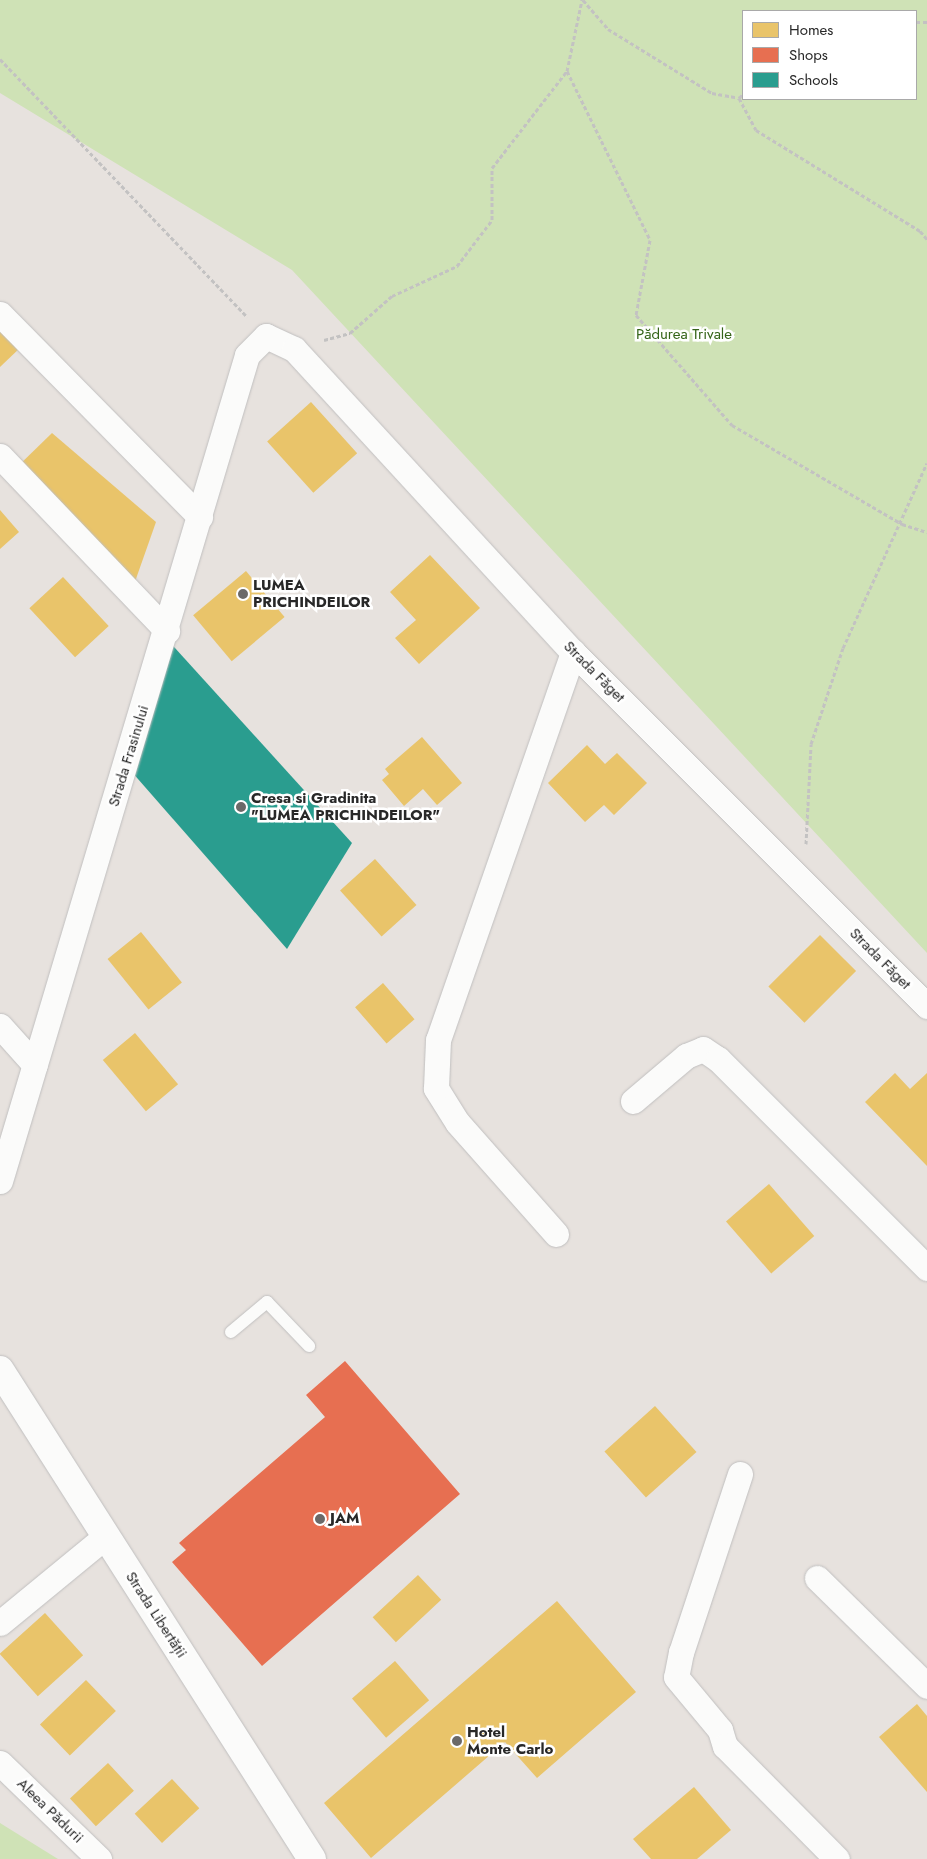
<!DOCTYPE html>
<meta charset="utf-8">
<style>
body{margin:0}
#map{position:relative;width:927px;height:1859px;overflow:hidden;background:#e7e2de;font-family:Jost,sans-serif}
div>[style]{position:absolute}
.green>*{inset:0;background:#cfe2b6}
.homes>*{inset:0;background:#e9c46a;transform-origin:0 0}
.shops>*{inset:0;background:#e76f51}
.schools>*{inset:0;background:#2a9d8f}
.path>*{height:3px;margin-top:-1.5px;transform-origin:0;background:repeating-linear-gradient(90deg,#c3c2c2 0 4px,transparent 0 6.5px)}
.roads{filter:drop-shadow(0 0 1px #c0bfbf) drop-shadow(0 0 1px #c0bfbf)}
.lane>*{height:12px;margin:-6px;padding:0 6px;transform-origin:6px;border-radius:6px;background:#fbfbfa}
.street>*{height:25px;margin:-12.5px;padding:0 12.5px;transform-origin:12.5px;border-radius:12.5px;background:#fbfbfa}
.secondary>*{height:28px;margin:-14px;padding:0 14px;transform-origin:14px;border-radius:14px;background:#fbfbfa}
.dots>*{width:14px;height:14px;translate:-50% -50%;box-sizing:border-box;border:2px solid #fff;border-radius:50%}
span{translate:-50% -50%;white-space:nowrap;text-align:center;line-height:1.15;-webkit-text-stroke:5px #fff;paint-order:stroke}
.park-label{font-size:15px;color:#356419}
.poi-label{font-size:15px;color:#282828;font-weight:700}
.left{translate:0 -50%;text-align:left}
.street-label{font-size:15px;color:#282828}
.legend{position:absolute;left:742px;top:10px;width:175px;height:90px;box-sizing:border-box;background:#fff;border:1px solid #a9a9a9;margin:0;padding:6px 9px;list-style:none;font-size:15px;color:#282828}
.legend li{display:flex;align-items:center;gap:10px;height:25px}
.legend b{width:25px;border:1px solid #a9a9a9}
</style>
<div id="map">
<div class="green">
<div style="clip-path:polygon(evenodd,0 0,927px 0,927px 953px,292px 270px,0 93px,0 0,916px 11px,916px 99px,743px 99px,743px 11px,916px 11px)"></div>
<div style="clip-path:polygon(0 1823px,58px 1859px,0 1859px)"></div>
</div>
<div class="homes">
<div style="clip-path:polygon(0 324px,22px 346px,0 367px)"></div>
<div style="left:311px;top:402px;width:69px;height:59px;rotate:48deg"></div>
<div style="clip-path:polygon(52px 433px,156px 522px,131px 593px,14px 470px)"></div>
<div style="clip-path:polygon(0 510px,19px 532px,0 549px)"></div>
<div style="clip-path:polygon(430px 555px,480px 608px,419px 664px,395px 638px,416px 620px,390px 592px)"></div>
<div style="left:246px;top:571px;width:60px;height:69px;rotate:50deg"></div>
<div style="left:63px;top:577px;width:67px;height:46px;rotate:47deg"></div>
<div style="clip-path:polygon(422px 737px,462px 783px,437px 805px,423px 789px,404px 806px,382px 780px,389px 774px,385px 769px)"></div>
<div style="clip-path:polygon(587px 745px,605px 764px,617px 753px,647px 783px,614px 815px,604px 805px,585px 822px,548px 783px)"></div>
<div style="left:375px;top:859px;width:62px;height:47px;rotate:48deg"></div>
<div style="left:141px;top:932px;width:65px;height:43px;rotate:51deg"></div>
<div style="left:820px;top:935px;width:51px;height:73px;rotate:45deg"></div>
<div style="left:383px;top:983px;width:48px;height:37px;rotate:49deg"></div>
<div style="left:135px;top:1033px;width:67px;height:42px;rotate:50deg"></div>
<div style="clip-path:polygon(895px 1073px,910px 1089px,927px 1073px,927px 1166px,865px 1102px)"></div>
<div style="left:769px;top:1184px;width:69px;height:57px;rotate:49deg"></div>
<div style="left:655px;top:1406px;width:62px;height:68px;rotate:48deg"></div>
<div style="left:418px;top:1575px;width:34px;height:62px;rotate:47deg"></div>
<div style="clip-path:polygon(557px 1601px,636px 1692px,537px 1778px,505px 1742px,371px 1858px,324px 1803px)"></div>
<div style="left:45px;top:1613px;width:57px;height:61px;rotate:48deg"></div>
<div style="left:395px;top:1661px;width:52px;height:57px;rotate:49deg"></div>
<div style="left:86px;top:1680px;width:43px;height:64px;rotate:46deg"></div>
<div style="clip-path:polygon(917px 1704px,927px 1716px,927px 1792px,879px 1737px)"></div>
<div style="left:108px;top:1763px;width:38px;height:52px;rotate:47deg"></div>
<div style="left:172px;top:1779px;width:40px;height:51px;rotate:47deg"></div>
<div style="clip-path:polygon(694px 1787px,731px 1830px,697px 1859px,651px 1859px,633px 1839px)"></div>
</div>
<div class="shops">
<div style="clip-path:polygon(345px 1361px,460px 1494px,262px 1666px,172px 1562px,186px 1550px,179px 1543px,325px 1417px,306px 1395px)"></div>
</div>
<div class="schools">
<div style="clip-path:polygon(165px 637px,352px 843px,287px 949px,131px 771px)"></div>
</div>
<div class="path">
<div style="left:583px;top:0;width:38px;rotate:49deg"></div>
<div style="left:608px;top:29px;width:122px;rotate:31.6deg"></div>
<div style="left:712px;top:93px;width:27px;rotate:10deg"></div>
<div style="left:739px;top:98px;width:36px;rotate:62deg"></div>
<div style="left:756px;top:130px;width:193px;rotate:31.6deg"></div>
<div style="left:920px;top:231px;width:11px;rotate:49deg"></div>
<div style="left:916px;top:22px;width:11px"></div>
<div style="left:0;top:59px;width:357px;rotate:46.2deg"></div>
<div style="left:567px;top:71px;width:188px;rotate:63.8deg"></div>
<div style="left:650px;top:240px;width:76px;rotate:100.6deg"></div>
<div style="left:636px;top:315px;width:146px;rotate:48.9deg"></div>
<div style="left:732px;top:425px;width:197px;rotate:30.2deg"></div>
<div style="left:902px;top:524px;width:26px;rotate:18deg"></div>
<div style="left:739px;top:98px;width:6px;rotate:-45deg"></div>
<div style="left:324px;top:340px;width:27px;rotate:-15deg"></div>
<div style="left:350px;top:333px;width:56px;rotate:-41.4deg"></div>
<div style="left:392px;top:296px;width:72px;rotate:-24.8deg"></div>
<div style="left:457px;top:266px;width:58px;rotate:-52.7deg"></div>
<div style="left:492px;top:220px;width:52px;rotate:-90deg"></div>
<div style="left:492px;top:168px;width:123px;rotate:-52.3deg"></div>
<div style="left:567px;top:71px;width:73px;rotate:-78.1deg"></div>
<div style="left:806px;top:844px;width:100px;rotate:-87.1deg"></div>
<div style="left:811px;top:744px;width:101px;rotate:-71.6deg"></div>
<div style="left:843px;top:648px;width:203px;rotate:-65.6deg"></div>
</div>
<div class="roads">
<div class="lane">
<div style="left:231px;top:1332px;width:47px;rotate:-39.8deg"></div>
<div style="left:267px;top:1302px;width:61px;rotate:46.3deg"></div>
</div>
<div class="street">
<div style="left:0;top:314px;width:285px;rotate:45.4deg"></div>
<div style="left:0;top:456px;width:242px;rotate:46.3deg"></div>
<div style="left:0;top:1026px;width:52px;rotate:48.1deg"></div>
<div style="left:633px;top:1101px;width:70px;rotate:-40.3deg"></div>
<div style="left:686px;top:1056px;width:18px;rotate:-22deg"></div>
<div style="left:703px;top:1049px;width:18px;rotate:34deg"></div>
<div style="left:718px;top:1059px;width:296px;rotate:45deg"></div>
<div style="left:0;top:1181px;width:862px;rotate:-73.35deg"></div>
<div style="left:247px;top:355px;width:27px;rotate:-45deg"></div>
<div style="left:266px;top:336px;width:31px;rotate:25deg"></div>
<div style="left:294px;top:349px;width:412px;rotate:47.4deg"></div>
<div style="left:573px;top:652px;width:501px;rotate:45deg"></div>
<div style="left:556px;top:1234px;width:149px;rotate:-131.5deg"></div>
<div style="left:457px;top:1122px;width:40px;rotate:-122deg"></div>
<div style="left:436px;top:1088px;width:48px;rotate:-87.6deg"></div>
<div style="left:438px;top:1040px;width:411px;rotate:-70.8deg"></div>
<div style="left:740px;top:1474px;width:188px;rotate:108.3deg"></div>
<div style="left:681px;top:1652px;width:25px;rotate:101deg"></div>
<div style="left:676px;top:1677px;width:69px;rotate:50.3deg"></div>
<div style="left:720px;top:1730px;width:17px;rotate:73deg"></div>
<div style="left:725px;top:1746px;width:159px;rotate:45.3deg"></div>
<div style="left:817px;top:1578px;width:154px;rotate:44.5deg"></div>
<div style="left:0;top:1623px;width:137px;rotate:-39.4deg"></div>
<div style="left:0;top:1763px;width:138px;rotate:44.1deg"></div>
</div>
<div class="secondary">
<div style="left:0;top:1370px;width:580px;rotate:57.46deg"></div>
</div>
</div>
<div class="dots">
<div style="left:243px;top:594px;background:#6b6968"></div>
<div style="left:241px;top:807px;background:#6b6968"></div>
<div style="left:320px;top:1519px;background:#6b6968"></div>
<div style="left:457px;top:1741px;background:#6b6968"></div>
</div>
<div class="park-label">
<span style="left:684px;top:335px">Pădurea Trivale</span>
</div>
<div class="poi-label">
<span class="left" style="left:253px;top:594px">LUMEA<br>PRICHINDEILOR</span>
<span class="left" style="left:251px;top:807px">Cresa si Gradinita<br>"LUMEA PRICHINDEILOR"</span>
<span class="left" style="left:330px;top:1519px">JAM</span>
<span class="left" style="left:467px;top:1741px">Hotel<br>Monte Carlo</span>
</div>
<div class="street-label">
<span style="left:594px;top:672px;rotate:45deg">Strada Făget</span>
<span style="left:129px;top:756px;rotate:-73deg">Strada Frasinului</span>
<span style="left:880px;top:959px;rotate:45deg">Strada Făget</span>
<span style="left:156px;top:1615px;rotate:57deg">Strada Libertății</span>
<span style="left:50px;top:1811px;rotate:44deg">Aleea Pădurii</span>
</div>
<ul class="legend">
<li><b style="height:14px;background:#e9c46a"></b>Homes</li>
<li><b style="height:14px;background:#e76f51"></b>Shops</li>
<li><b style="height:14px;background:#2a9d8f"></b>Schools</li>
</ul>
</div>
